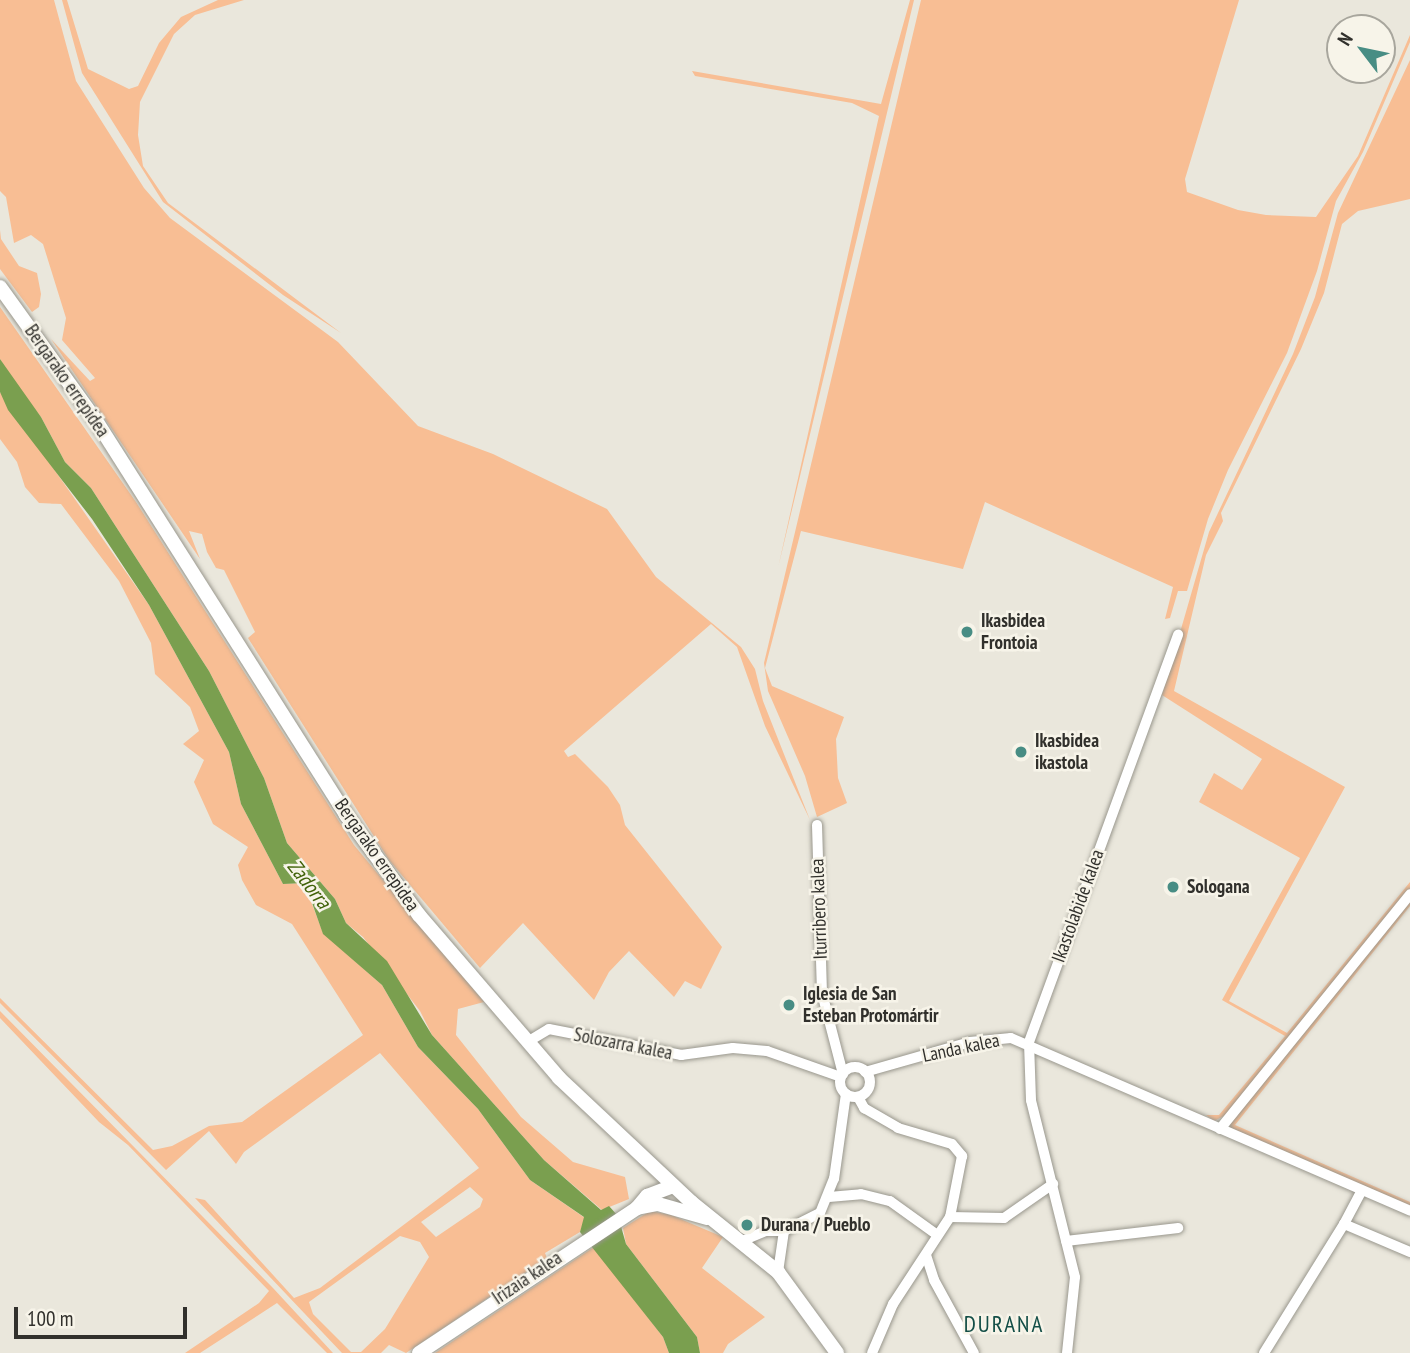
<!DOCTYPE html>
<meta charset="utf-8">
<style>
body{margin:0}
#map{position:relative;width:1410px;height:1353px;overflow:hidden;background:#eae7dc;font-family:"PT Sans Narrow",sans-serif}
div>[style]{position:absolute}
.green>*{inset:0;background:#f8be94}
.water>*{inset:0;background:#7a9f4f}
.roads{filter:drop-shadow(0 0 2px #99978d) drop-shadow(0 0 2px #99978d)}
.minor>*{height:10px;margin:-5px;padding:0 5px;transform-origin:5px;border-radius:5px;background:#fff}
.minor>.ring{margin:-5px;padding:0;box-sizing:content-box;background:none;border:10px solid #fff;border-radius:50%}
.tertiary>*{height:14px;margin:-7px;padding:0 7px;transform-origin:7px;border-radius:7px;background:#fff}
.dots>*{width:19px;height:19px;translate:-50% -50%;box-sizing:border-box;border:4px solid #f7f4e9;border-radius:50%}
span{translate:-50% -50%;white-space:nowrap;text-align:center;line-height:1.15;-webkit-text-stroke:5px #f7f4e9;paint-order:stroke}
.street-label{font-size:19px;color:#31302c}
.poi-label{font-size:19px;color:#31302c;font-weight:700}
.left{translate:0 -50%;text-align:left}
.water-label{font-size:21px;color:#406209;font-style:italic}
.quarter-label{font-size:23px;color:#134e47;letter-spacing:2px}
.north{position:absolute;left:1326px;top:14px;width:70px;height:70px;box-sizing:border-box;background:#f7f4e9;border:2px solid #a8a69d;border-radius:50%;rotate:302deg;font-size:19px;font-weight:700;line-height:28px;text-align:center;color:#31302c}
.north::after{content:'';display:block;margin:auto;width:24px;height:32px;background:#488d84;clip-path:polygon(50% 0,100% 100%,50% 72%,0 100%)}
.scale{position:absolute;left:14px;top:1307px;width:173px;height:32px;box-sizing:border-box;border:4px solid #31302c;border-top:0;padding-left:9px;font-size:21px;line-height:24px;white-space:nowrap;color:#31302c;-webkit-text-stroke:5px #f7f4e9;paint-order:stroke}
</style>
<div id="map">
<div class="green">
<div style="clip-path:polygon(0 0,54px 0,76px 81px,144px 188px,170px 218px,338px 342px,418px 426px,493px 454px,607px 509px,656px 577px,741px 647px,755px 669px,763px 701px,810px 820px,765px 726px,737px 647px,711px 624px,564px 751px,568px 757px,575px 754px,608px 787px,620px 805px,625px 825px,722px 947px,701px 989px,685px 981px,674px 997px,629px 951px,609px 972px,594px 1000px,523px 923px,480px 968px,389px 860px,248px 638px,255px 632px,224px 570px,216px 568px,207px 552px,202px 534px,189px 531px,200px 559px,51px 339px,90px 381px,95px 378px,62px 340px,66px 318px,43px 244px,31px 235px,14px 243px,6px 197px,0 191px)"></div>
<div style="clip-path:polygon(62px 0,67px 0,88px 69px,129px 89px,138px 86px,159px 43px,181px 17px,218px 0,244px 0,195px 15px,174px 34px,140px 102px,138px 135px,143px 166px,168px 203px,341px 333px,283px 295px,163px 202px,82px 73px)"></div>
<div style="clip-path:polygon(910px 0,914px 0,778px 568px,879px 116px,852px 103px,695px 76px,692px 71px,881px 104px)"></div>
<div style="clip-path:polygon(921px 0,1239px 0,1185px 179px,1187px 192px,1238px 210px,1266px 215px,1316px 217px,1358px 156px,1410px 35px,1410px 42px,1363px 152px,1336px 201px,1317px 271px,1287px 353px,1228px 470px,1208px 519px,1187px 591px,1178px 591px,1170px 618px,1165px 619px,1173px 587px,985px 502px,963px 569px,801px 531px,765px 668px,772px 686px,844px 717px,836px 739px,838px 778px,847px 803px,817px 817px,805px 776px,768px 691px,764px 663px)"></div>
<div style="clip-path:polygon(1410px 60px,1410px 199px,1358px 211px,1342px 224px,1324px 293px,1301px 349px,1221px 513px,1223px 521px,1206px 555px,1174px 691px,1345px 787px,1229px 1001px,1287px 1033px,1410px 882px,1410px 889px,1226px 1115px,1214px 1121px,1206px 1115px,1219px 1115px,1285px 1036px,1222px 1000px,1300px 858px,1199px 802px,1214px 773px,1242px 790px,1262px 759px,1162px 695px,1209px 532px,1293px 354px,1315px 297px,1338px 213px)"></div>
<div style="clip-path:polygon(0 230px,1px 239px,19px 266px,37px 273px,41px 294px,39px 307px,32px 312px,0 269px)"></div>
<div style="clip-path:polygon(0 307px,136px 502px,354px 845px,484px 1002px,458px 1009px,456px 1035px,521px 1117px,573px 1162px,625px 1177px,629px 1199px,602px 1210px,544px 1160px,432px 1035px,420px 1011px,363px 937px,346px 923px,335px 899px,287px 843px,264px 778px,209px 671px,91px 488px,65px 462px,41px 417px,9px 376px,0 359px)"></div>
<div style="clip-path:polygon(evenodd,0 392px,149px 605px,229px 752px,241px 804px,283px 884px,304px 883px,323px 933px,382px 985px,418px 1047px,478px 1109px,530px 1180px,585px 1218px,580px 1232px,545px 1253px,547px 1258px,406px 1353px,389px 1345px,381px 1353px,342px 1353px,195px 1198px,205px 1200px,294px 1298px,320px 1288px,479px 1168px,380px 1053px,244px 1152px,236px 1164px,209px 1131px,166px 1170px,0 1003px,0 998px,153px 1150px,172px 1146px,209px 1126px,242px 1122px,363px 1035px,292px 924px,256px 905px,242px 880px,238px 865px,248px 847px,213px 824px,194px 782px,204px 760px,183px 744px,199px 731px,190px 707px,155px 674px,151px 643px,119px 581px,61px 504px,39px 503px,25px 487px,17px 462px,0 439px,0 392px,470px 1187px,483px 1199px,480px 1207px,436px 1237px,421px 1222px,470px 1187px,0 392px,400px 1236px,420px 1242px,429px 1257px,385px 1329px,361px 1352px,351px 1352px,313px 1314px,309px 1302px,400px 1236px)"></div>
<div style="clip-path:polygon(1410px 899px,1410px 906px,1235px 1125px,1410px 1202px,1410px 1207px,1231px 1131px,1229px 1122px)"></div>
<div style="clip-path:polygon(0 1011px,273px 1288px,333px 1353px,327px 1353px,277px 1303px,200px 1353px,185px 1353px,259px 1303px,269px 1291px,128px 1145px,99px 1122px,0 1018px)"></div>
<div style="clip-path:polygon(650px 1211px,671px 1215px,723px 1237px,702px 1268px,765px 1317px,728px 1344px,723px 1353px,700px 1353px,697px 1337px,626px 1244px,623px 1228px)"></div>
<div style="clip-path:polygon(594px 1247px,663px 1337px,669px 1353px,435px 1353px)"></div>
</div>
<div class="water">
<div style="clip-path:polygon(0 359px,41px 417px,65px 462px,91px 488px,209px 671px,264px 778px,287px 843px,335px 899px,346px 923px,387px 961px,432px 1035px,544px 1160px,601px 1210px,609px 1206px,618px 1216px,626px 1244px,697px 1337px,700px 1353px,669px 1353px,663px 1337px,580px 1232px,584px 1217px,530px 1180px,478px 1109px,418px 1047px,382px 985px,323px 934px,305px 883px,283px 884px,241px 804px,229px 752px,149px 605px,92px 519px,8px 410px,0 392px)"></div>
</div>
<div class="roads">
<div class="minor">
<div style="left:817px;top:825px;width:168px;rotate:88.3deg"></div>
<div style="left:822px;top:993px;width:84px;rotate:75.5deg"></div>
<div style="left:529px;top:1041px;width:23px;rotate:-31deg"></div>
<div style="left:549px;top:1029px;width:135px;rotate:11.1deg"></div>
<div style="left:681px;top:1055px;width:52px;rotate:-7.7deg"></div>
<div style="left:733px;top:1048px;width:34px;rotate:5deg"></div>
<div style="left:767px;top:1051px;width:78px;rotate:19.4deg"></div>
<div class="ring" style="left:840px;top:1067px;width:20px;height:20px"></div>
<div style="left:865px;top:1072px;width:109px;rotate:-15.9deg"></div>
<div style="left:970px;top:1042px;width:41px;rotate:-5.6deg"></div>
<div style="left:1011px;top:1038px;width:435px;rotate:23.4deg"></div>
<div style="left:858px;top:1097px;width:13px;rotate:61deg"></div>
<div style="left:864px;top:1108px;width:39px;rotate:30deg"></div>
<div style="left:898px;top:1128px;width:56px;rotate:16.5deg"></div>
<div style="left:952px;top:1144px;width:16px;rotate:50deg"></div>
<div style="left:962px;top:1156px;width:62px;rotate:101.1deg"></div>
<div style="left:950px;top:1217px;width:104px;rotate:123.2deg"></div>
<div style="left:893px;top:1304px;width:53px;rotate:113.2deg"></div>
<div style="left:1220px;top:1129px;width:302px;rotate:-51deg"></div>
<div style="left:829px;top:1197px;width:32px;rotate:-5deg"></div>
<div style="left:861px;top:1194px;width:30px;rotate:14deg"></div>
<div style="left:890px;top:1201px;width:57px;rotate:35.7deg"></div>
<div style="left:950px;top:1217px;width:54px;rotate:1.1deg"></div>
<div style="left:1004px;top:1218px;width:60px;rotate:-34.8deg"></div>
<div style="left:1344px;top:1224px;width:38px;rotate:-62deg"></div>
<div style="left:742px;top:1241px;width:26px;rotate:-23deg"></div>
<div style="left:766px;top:1231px;width:18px"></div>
<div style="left:784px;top:1231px;width:40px;rotate:-26.6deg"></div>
<div style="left:820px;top:1213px;width:37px;rotate:-68deg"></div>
<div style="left:834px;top:1179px;width:86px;rotate:-82deg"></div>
<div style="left:1066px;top:1241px;width:113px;rotate:-6.6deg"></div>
<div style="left:926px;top:1255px;width:26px;rotate:72deg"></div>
<div style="left:934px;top:1280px;width:83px;rotate:61.3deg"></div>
<div style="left:778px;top:1272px;width:41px;rotate:-81.7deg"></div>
<div style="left:1067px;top:1353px;width:76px;rotate:-84deg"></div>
<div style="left:1075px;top:1277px;width:182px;rotate:-104deg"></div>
<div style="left:1031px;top:1100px;width:58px;rotate:-92deg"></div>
<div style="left:1029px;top:1042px;width:434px;rotate:-69.9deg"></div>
<div style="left:1264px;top:1353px;width:152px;rotate:-58.2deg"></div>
<div style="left:1344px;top:1224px;width:72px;rotate:23deg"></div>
</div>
<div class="tertiary">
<div style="left:0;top:287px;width:163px;rotate:54.3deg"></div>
<div style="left:95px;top:419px;width:469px;rotate:57.6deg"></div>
<div style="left:346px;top:815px;width:124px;rotate:53.9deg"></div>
<div style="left:419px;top:915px;width:215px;rotate:49.3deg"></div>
<div style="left:559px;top:1078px;width:181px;rotate:43.2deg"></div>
<div style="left:691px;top:1202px;width:112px;rotate:38.8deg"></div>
<div style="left:778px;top:1272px;width:100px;rotate:53.9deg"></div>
<div style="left:637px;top:1208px;width:21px;rotate:-11deg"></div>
<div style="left:658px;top:1204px;width:51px;rotate:15.9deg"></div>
<div style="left:419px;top:1353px;width:262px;rotate:-33.6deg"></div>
<div style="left:637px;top:1208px;width:16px;rotate:-50deg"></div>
<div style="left:647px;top:1196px;width:28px;rotate:-21deg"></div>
</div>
</div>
<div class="dots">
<div style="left:967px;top:632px;background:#488d84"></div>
<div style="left:1021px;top:752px;background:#488d84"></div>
<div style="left:1173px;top:887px;background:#488d84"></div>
<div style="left:789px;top:1005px;background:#488d84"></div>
<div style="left:747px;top:1225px;background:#488d84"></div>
</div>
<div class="street-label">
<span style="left:67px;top:381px;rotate:55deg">Bergarako errepidea</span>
<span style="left:377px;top:855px;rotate:55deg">Bergarako errepidea</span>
<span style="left:1078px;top:906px;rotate:-70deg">Ikastolabide kalea</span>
<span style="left:819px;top:909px;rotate:-92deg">Iturribero kalea</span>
<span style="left:623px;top:1044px;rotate:11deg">Solozarra kalea</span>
<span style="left:961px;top:1048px;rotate:-12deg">Landa kalea</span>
<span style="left:527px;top:1278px;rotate:-34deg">Irizaia kalea</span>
</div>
<div class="poi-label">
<span class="left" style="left:981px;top:632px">Ikasbidea<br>Frontoia</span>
<span class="left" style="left:1035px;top:752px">Ikasbidea<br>ikastola</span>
<span class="left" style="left:1187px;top:887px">Sologana</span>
<span class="left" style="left:803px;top:1005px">Iglesia de San<br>Esteban Protomártir</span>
<span class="left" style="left:761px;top:1225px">Durana / Pueblo</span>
</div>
<div class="water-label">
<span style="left:309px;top:884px;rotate:52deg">Zadorra</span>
</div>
<div class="quarter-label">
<span style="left:1004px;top:1324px">DURANA</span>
</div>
<div class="north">N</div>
<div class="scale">100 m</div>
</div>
